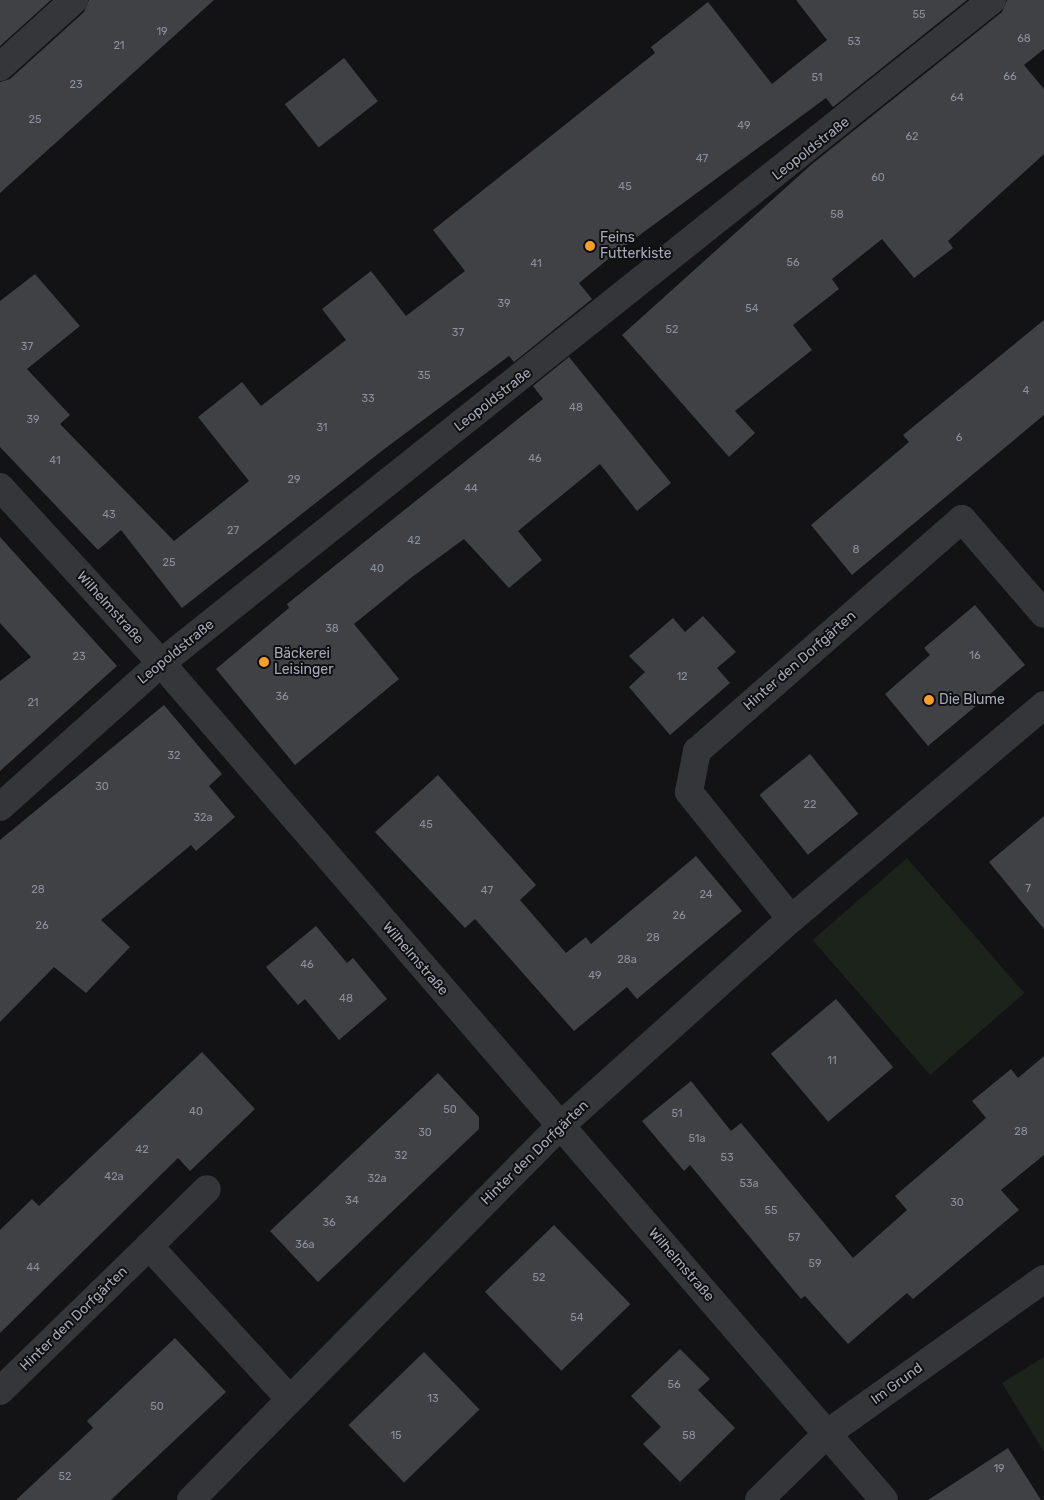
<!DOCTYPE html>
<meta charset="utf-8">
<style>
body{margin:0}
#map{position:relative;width:1044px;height:1500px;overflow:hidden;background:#131315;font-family:Rubik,sans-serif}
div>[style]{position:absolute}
.green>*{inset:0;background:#1b231b;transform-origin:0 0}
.building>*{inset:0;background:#3f4145;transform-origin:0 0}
.minor>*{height:28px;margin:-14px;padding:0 14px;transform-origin:14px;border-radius:14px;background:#34363a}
.dots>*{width:14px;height:14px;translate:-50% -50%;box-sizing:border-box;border:2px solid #0e0e10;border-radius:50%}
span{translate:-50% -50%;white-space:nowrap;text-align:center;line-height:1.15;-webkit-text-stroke:4px #0e0e10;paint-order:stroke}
.number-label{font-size:11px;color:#8b909a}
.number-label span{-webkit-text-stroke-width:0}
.street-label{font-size:14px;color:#a4abb6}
.poi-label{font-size:14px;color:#a4abb6}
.left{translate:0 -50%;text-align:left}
</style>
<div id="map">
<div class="green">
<div style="left:907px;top:858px;width:179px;height:125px;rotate:49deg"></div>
<div style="clip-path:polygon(1044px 1357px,1044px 1452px,1002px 1383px)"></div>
</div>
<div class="building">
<div style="clip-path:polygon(0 0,51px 0,0 46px)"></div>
<div style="clip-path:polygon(89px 0,214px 0,0 193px,0 82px,10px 79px,84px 12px)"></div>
<div style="clip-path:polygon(796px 0,967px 0,833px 107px,826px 98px,618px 251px,579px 283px,592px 299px,514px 362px,509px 356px,383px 450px,182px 608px,121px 530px,98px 550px,0 447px,0 301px,35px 274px,80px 326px,27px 369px,70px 415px,60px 424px,174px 541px,249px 481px,198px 417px,242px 382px,261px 406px,346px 340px,322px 309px,371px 271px,406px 316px,465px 271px,433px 230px,655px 53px,651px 47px,708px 2px,772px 84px,827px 40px)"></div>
<div style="clip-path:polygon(1007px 0,1044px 0,1044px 49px,1024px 65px,1044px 89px,1044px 154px,948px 241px,953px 248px,914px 278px,882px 239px,832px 279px,839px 289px,793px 325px,812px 350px,735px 411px,755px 433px,729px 457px,622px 335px,812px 164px,1002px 12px)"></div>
<div style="left:344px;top:58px;width:55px;height:75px;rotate:52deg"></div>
<div style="clip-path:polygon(1044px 320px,1044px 415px,852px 575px,811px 525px,909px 442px,903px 435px)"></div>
<div style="clip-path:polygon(569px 357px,671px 483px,637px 511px,600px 464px,518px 531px,542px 560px,509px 588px,464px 539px,412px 577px,354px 624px,399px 679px,295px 765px,216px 669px,289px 608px,287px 604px,543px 399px,533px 386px)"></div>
<div style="clip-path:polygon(0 537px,117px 666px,0 771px,0 681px,31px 657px,0 623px)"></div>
<div style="clip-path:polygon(975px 605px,1025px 665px,928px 746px,885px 694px,930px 655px,924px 648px)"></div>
<div style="clip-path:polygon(703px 616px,736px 652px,717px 668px,730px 683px,670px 735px,629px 687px,645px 672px,629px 656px,673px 618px,685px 632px)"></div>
<div style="clip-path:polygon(164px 705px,222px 774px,209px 786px,235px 817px,196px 851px,191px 845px,101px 920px,130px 947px,86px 993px,54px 967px,0 1022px,0 840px)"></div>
<div style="left:810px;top:754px;width:77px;height:65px;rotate:51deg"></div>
<div style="clip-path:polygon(438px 775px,536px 885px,520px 900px,566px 953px,586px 937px,591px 944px,696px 856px,742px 911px,637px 999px,627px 987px,574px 1031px,475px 919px,465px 928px,375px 832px)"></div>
<div style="clip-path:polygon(1044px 816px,1044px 929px,989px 862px)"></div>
<div style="clip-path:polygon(316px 926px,347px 963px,353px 958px,387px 999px,339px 1040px,305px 999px,298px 1005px,266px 967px)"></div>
<div style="left:836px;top:999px;width:89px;height:85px;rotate:50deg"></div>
<div style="clip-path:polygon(202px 1052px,255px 1109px,190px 1171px,178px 1158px,0 1333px,0 1230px,32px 1199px,39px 1206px)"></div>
<div style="clip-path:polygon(1044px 1056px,1044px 1155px,1001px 1190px,1019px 1210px,913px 1299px,907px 1293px,848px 1344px,805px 1296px,801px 1299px,690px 1165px,684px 1171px,642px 1121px,691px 1081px,731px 1131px,741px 1123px,853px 1258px,907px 1210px,895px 1196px,986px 1118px,972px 1101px,1011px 1069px,1018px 1078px)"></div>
<div style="clip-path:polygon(438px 1073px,479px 1117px,479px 1129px,318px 1282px,270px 1231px)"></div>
<div style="left:554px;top:1225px;width:110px;height:96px;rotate:46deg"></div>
<div style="clip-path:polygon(175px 1338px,226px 1392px,111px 1500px,16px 1500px,93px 1428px,87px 1421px)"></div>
<div style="clip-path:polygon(680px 1349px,710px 1379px,698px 1390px,735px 1428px,680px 1482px,643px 1444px,661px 1427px,631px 1396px)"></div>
<div style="left:424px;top:1352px;width:80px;height:105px;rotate:46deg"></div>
<div style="clip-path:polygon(1008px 1448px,1041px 1500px,928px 1500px)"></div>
</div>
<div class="minor">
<div style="left:0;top:67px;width:100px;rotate:-42.2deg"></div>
<div style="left:0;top:487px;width:239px;rotate:47.5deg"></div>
<div style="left:161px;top:663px;width:1106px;rotate:49.18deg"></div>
<div style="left:0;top:807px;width:216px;rotate:-41.8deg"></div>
<div style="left:161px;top:663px;width:1063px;rotate:-38.58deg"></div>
<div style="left:791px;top:919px;width:163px;rotate:-128.8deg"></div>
<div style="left:689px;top:792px;width:42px;rotate:-79deg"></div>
<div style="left:697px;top:751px;width:352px;rotate:-41.2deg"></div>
<div style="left:962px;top:519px;width:125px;rotate:49.2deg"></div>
<div style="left:149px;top:1246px;width:81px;rotate:-44.5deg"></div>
<div style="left:0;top:1391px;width:208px;rotate:-44.2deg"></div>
<div style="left:149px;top:1246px;width:207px;rotate:47.4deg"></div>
<div style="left:191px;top:1500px;width:524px;rotate:-45.39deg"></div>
<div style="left:559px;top:1127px;width:312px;rotate:-41.9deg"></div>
<div style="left:791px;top:919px;width:331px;rotate:-40.2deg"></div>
<div style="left:759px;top:1500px;width:96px;rotate:-44.2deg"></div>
<div style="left:828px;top:1433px;width:265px;rotate:-35.5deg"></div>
</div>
<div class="dots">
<div style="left:590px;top:246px;background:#f99f27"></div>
<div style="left:264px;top:662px;background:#f99f27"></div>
<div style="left:929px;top:700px;background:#f99f27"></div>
</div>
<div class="number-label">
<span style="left:919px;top:15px">55</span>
<span style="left:162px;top:32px">19</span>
<span style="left:1024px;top:39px">68</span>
<span style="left:854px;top:42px">53</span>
<span style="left:119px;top:46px">21</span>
<span style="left:1010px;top:77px">66</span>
<span style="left:817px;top:78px">51</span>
<span style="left:76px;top:85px">23</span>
<span style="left:957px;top:98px">64</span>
<span style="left:35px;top:120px">25</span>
<span style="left:744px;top:126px">49</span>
<span style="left:912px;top:137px">62</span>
<span style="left:702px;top:159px">47</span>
<span style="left:878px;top:178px">60</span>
<span style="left:625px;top:187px">45</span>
<span style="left:837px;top:215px">58</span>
<span style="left:793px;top:263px">56</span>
<span style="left:536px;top:264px">41</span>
<span style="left:504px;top:304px">39</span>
<span style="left:752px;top:309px">54</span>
<span style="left:672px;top:330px">52</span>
<span style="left:458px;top:333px">37</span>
<span style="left:27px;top:347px">37</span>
<span style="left:424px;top:376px">35</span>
<span style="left:1026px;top:391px">4</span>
<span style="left:368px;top:399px">33</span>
<span style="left:576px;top:408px">48</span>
<span style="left:33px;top:420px">39</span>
<span style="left:322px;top:428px">31</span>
<span style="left:959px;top:438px">6</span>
<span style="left:535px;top:459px">46</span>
<span style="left:55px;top:461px">41</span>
<span style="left:294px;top:480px">29</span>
<span style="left:471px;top:489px">44</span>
<span style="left:109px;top:515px">43</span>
<span style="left:233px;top:531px">27</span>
<span style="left:414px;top:541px">42</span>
<span style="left:856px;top:550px">8</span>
<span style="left:169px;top:563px">25</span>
<span style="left:377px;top:569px">40</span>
<span style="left:332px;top:629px">38</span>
<span style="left:975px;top:656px">16</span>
<span style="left:79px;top:657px">23</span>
<span style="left:682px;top:677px">12</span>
<span style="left:282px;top:697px">36</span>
<span style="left:33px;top:703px">21</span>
<span style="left:174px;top:756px">32</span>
<span style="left:102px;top:787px">30</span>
<span style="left:810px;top:805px">22</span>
<span style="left:203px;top:818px">32a</span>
<span style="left:426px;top:825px">45</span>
<span style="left:1028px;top:889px">7</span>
<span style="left:38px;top:890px">28</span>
<span style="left:487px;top:891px">47</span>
<span style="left:706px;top:895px">24</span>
<span style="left:679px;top:916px">26</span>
<span style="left:42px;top:926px">26</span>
<span style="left:653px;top:938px">28</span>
<span style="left:627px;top:960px">28a</span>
<span style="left:307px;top:965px">46</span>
<span style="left:595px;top:976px">49</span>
<span style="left:346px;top:999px">48</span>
<span style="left:832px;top:1061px">11</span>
<span style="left:450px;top:1110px">50</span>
<span style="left:196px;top:1112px">40</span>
<span style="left:677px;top:1114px">51</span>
<span style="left:1021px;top:1132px">28</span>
<span style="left:425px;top:1133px">30</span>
<span style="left:697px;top:1139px">51a</span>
<span style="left:142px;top:1150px">42</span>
<span style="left:401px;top:1156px">32</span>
<span style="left:727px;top:1158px">53</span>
<span style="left:114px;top:1177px">42a</span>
<span style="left:377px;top:1179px">32a</span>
<span style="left:749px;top:1184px">53a</span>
<span style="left:352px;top:1201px">34</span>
<span style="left:957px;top:1203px">30</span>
<span style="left:771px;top:1211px">55</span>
<span style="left:329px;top:1223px">36</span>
<span style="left:794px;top:1238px">57</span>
<span style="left:305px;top:1245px">36a</span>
<span style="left:815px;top:1264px">59</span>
<span style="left:33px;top:1268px">44</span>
<span style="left:539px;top:1278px">52</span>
<span style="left:577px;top:1318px">54</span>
<span style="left:674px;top:1385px">56</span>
<span style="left:433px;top:1399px">13</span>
<span style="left:157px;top:1407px">50</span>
<span style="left:396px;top:1436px">15</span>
<span style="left:689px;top:1436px">58</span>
<span style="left:999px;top:1469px">19</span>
<span style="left:65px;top:1477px">52</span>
</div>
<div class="street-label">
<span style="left:811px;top:149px;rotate:-38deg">Leopoldstraße</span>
<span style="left:493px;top:400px;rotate:-38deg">Leopoldstraße</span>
<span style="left:110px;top:608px;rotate:48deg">Wilhelmstraße</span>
<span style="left:176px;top:652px;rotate:-39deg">Leopoldstraße</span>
<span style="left:800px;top:661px;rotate:-41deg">Hinter den Dorfgärten</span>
<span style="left:415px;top:959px;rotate:49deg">Wilhelmstraße</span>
<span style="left:535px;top:1153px;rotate:-44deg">Hinter den Dorfgärten</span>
<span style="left:681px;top:1265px;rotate:49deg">Wilhelmstraße</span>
<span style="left:74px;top:1319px;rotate:-44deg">Hinter den Dorfgärten</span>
<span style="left:897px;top:1384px;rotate:-36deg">Im Grund</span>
</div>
<div class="poi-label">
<span class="left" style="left:600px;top:246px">Feins<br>Futterkiste</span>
<span class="left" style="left:274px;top:662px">Bäckerei<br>Leisinger</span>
<span class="left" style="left:939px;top:700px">Die Blume</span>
</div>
</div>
